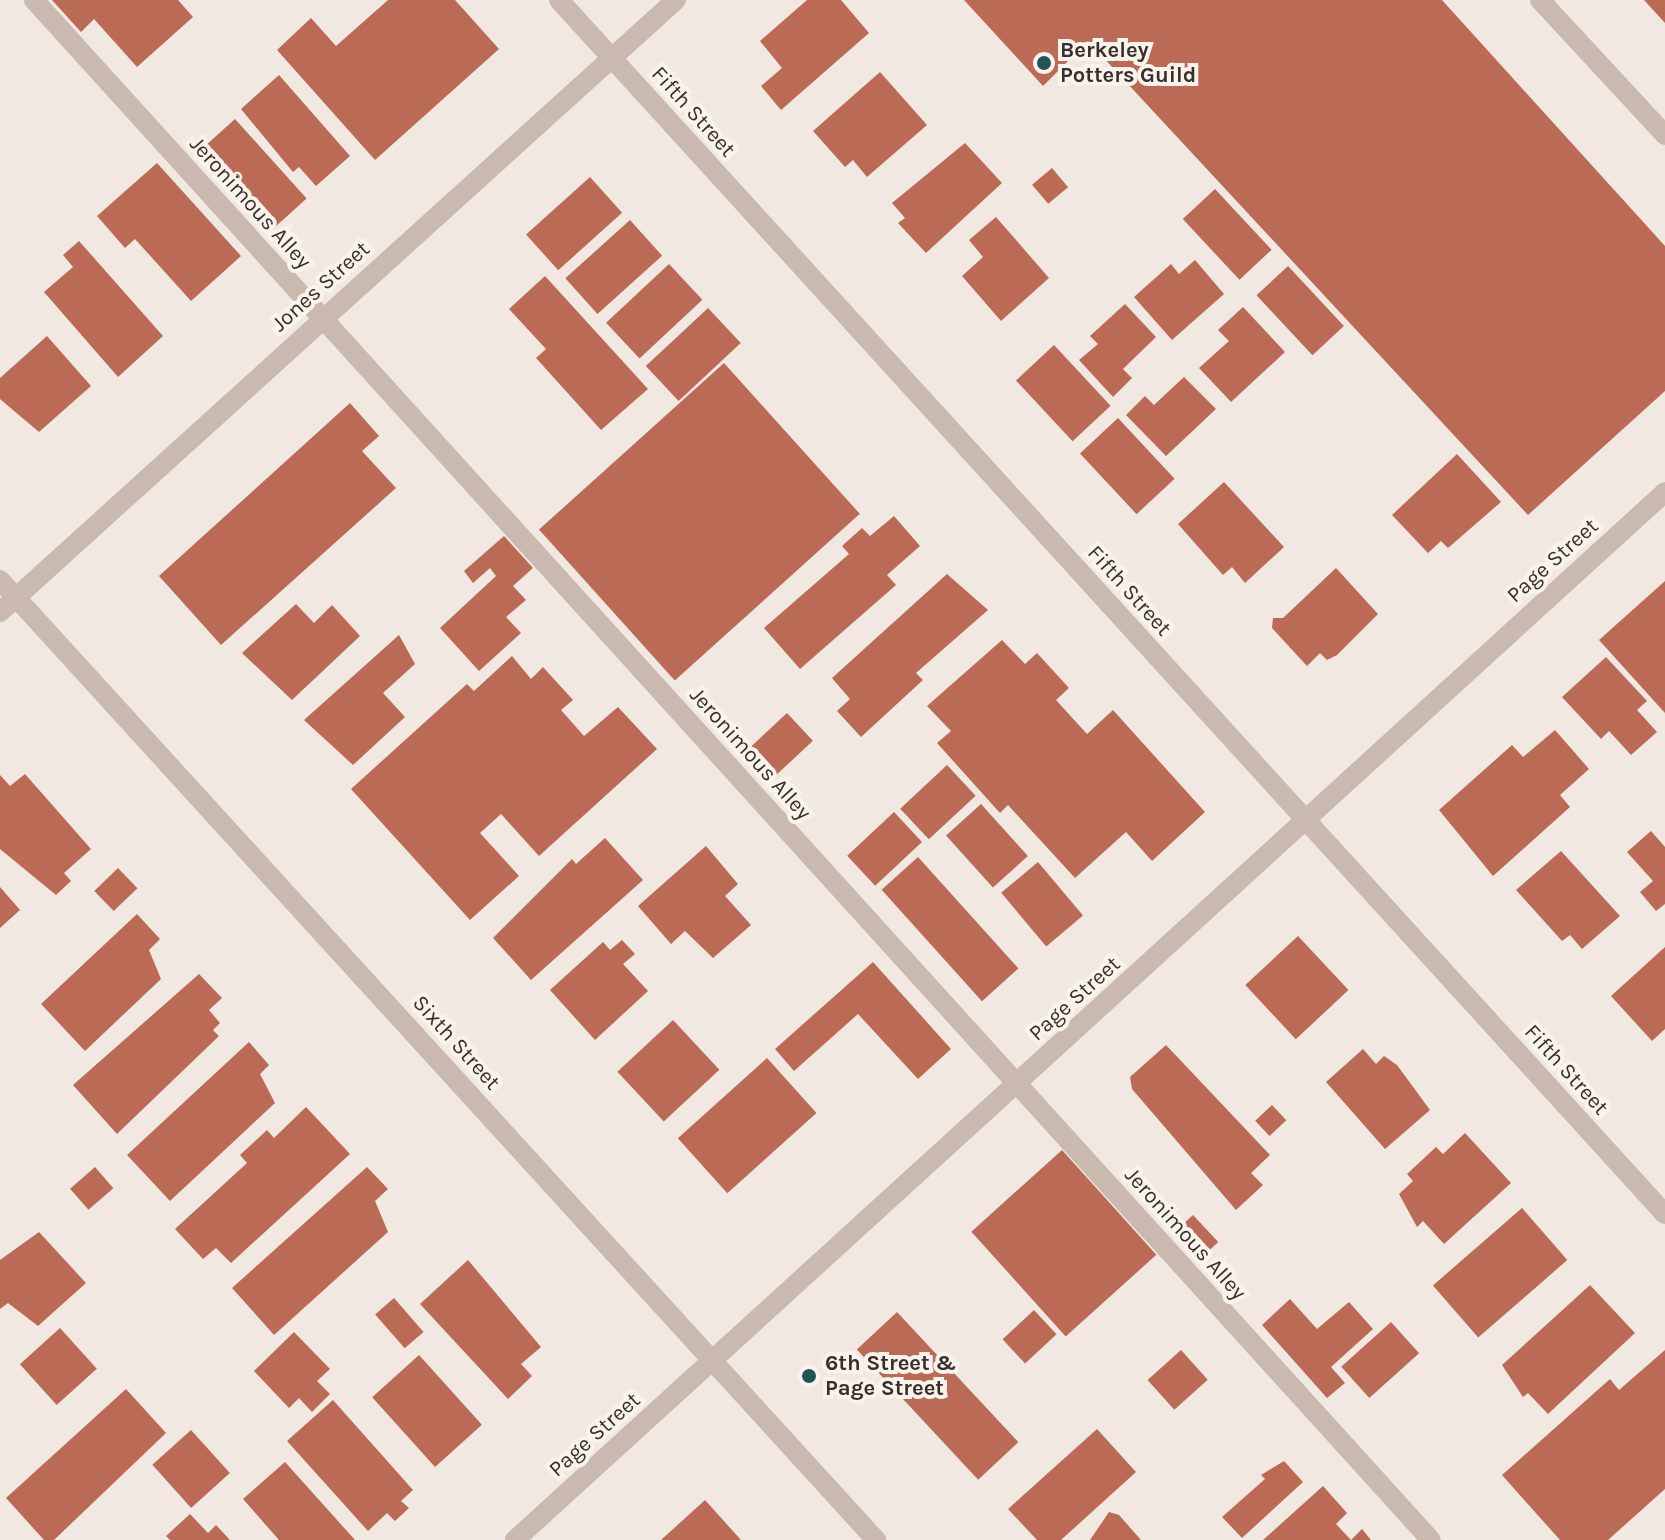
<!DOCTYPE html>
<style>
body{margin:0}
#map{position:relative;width:1665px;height:1540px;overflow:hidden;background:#f1e9e1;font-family:Karla,sans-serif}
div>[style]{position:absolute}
.building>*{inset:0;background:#bb6a55;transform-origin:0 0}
.service>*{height:20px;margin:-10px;padding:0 10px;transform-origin:10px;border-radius:10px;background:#c9b9ae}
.minor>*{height:20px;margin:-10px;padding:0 10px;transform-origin:10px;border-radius:10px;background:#c9b9ae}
.tertiary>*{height:20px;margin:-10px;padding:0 10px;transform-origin:10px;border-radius:10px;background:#c9b9ae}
.dots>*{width:22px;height:22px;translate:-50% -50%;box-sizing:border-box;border:4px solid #f9f3ed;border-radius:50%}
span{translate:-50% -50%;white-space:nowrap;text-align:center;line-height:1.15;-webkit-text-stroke:8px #f9f3ed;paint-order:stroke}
.poi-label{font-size:22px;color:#382f2b;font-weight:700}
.left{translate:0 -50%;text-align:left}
.street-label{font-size:22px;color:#382f2b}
</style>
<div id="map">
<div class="building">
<div style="clip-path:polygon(52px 0,178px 0,193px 17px,137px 67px,94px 19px,81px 32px)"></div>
<div style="clip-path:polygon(388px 0,455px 0,499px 49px,375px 160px,277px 50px,311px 18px,336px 46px)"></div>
<div style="clip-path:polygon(807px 0,841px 0,869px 33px,781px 110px,761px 86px,782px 68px,760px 41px)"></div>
<div style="clip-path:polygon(964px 0,1442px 0,1665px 246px,1665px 391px,1528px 515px,1088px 41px,1043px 86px)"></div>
<div style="clip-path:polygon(1644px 0,1665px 0,1665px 23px)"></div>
<div style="clip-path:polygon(880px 72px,927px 125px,867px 177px,853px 160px,845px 167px,813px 131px)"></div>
<div style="clip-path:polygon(279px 75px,350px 156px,316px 186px,299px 167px,293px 172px,241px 109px)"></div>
<div style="left:235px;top:119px;width:107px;height:47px;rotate:48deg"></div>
<div style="clip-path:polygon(965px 143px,1002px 183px,926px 253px,898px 223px,905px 218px,892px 203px)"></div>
<div style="clip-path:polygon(157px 163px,241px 256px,191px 301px,135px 239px,125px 248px,97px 216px)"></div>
<div style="left:1052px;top:168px;width:25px;height:26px;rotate:50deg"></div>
<div style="left:590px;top:177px;width:48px;height:86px;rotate:48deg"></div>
<div style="left:1215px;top:189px;width:83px;height:44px;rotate:47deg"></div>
<div style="clip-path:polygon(996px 217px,1049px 278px,1001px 321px,962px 276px,983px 257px,969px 240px)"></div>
<div style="left:630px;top:220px;width:48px;height:87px;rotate:48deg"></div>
<div style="clip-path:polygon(79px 241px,163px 336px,118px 377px,44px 292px,73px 267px,63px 255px)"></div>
<div style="clip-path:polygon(1195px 260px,1224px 294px,1172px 340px,1134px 297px,1171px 264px,1179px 274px)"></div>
<div style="left:669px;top:264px;width:49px;height:86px;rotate:47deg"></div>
<div style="left:1288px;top:266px;width:82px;height:43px;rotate:47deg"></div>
<div style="clip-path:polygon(545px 276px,648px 389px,601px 430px,536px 358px,546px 349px,509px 309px)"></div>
<div style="clip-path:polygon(1125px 304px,1156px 337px,1123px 369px,1132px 378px,1113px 397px,1079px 360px,1098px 344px,1090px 336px)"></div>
<div style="clip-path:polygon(1243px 307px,1285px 352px,1231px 402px,1199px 368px,1229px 341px,1218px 330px)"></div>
<div style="left:708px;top:308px;width:48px;height:85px;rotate:47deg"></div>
<div style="clip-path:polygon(47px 336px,91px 386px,39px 432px,0 399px,0 378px)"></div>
<div style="left:1054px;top:345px;width:83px;height:52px;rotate:47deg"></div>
<div style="left:724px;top:363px;width:203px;height:249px;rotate:48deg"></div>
<div style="clip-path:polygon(1184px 377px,1216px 409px,1166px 456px,1126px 415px,1145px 396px,1154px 405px)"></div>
<div style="clip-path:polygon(350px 403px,379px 436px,362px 451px,396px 488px,221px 645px,159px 576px)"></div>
<div style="left:1118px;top:418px;width:83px;height:52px;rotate:47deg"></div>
<div style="clip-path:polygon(1457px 454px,1501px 502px,1448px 548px,1441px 541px,1428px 553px,1392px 515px)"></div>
<div style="clip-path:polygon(1224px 482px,1284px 547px,1245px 583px,1232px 567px,1223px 575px,1178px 524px)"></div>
<div style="clip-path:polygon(894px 516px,920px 546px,887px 575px,896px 585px,800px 669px,764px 628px,849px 554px,842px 546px,862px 528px,870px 536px)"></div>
<div style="clip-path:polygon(504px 536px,533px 568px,513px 586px,526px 600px,506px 617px,521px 633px,479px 671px,440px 628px,496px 576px,490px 568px,473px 583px,464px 571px)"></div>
<div style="clip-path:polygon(1336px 568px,1378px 614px,1337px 655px,1327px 660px,1320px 653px,1307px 666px,1272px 628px,1273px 618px,1283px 618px)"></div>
<div style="clip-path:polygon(947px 574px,988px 610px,916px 673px,923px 680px,861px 737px,837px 711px,850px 699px,832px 678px)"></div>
<div style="clip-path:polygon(1665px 581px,1665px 713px,1599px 640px)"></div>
<div style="clip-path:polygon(296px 604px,314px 623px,332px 605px,360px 636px,292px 700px,242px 653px)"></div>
<div style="clip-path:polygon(399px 635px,415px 664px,383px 693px,405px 717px,353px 765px,304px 720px)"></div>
<div style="clip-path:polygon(1002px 640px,1025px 664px,1037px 653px,1069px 688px,1056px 700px,1087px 734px,1113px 710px,1205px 812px,1152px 861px,1126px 832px,1075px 878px,1008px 805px,1000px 813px,937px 743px,951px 731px,927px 706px)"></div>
<div style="clip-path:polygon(512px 656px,531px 679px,543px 667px,573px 700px,561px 710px,584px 736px,618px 707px,657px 749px,539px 856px,501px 814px,480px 833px,519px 876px,470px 920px,351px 789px,467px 684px,474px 691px)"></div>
<div style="clip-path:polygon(1606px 657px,1647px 701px,1637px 710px,1657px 732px,1631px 755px,1609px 731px,1601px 739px,1562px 697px)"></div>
<div style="left:787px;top:713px;width:38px;height:63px;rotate:47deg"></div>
<div style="clip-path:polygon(1555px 730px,1589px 769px,1560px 795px,1570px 807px,1493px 876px,1439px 810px,1512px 745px,1523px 757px)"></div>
<div style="left:947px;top:765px;width:42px;height:64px;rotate:47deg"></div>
<div style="clip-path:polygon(25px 774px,91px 849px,64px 873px,71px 881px,56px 895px,0 849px,0 775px,10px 786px)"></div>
<div style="left:981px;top:804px;width:70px;height:47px;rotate:48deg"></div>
<div style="left:894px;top:812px;width:41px;height:64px;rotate:47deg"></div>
<div style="clip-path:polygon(1651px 831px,1665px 847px,1665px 904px,1656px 911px,1640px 892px,1653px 881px,1627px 852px)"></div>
<div style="clip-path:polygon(605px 838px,643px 880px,531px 980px,493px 938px,572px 859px,576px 864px)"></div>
<div style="clip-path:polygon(706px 846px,738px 884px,725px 896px,751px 925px,713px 958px,685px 931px,671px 944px,638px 906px)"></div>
<div style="clip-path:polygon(1561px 851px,1620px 916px,1582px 949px,1570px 935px,1562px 941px,1516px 890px)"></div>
<div style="left:918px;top:857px;width:150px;height:49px;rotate:48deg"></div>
<div style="left:1038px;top:862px;width:70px;height:48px;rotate:50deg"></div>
<div style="left:118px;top:868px;width:28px;height:33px;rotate:46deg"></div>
<div style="clip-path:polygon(0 887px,20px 910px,0 928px)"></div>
<div style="clip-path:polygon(137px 914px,160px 939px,149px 950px,161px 979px,85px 1051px,41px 1004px)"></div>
<div style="left:1298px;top:936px;width:74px;height:72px;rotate:47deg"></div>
<div style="clip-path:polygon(622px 940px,635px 954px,623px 964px,648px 991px,595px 1040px,550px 990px,603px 942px,610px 950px)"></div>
<div style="clip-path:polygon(1665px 947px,1665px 1029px,1652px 1041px,1611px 996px)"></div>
<div style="clip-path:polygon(873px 962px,951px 1049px,918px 1079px,858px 1014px,794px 1071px,775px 1049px)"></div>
<div style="clip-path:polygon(199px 974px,222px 998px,209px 1010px,220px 1023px,213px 1030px,219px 1036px,117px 1134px,73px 1085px)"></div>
<div style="left:673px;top:1020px;width:68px;height:76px;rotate:47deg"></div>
<div style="clip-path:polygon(249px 1042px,269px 1065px,260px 1074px,275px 1103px,170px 1201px,127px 1155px)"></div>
<div style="clip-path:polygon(1166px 1045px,1270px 1155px,1251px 1173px,1263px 1185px,1236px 1210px,1132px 1089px,1130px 1077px)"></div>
<div style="clip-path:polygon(1363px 1049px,1376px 1064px,1384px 1056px,1397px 1065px,1430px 1110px,1385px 1149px,1326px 1082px)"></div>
<div style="left:767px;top:1058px;width:74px;height:120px;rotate:48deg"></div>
<div style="left:1272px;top:1105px;width:21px;height:23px;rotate:47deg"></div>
<div style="clip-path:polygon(306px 1107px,350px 1154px,231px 1263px,216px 1248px,203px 1259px,175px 1229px,247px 1163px,240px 1155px,267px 1130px,274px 1138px)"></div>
<div style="clip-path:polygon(1465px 1133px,1511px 1183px,1444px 1244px,1423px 1221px,1417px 1227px,1399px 1194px,1413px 1181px,1407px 1174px,1436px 1147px,1443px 1154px)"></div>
<div style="left:1062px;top:1150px;width:141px;height:122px;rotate:48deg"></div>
<div style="left:95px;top:1167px;width:28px;height:33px;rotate:49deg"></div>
<div style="clip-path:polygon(367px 1167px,388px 1189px,375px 1201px,388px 1232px,274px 1335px,232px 1288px)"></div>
<div style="left:1522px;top:1208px;width:69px;height:118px;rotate:49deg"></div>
<div style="left:1193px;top:1215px;width:37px;height:25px;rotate:47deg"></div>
<div style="clip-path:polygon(39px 1232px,86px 1283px,38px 1326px,8px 1303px,0 1309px,0 1260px)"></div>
<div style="clip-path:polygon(468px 1260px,541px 1347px,521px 1364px,532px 1376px,508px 1399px,420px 1304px)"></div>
<div style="clip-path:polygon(1590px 1285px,1635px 1333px,1548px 1414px,1528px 1393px,1523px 1397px,1502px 1365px)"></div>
<div style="left:394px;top:1298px;width:45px;height:25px;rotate:49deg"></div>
<div style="clip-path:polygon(1290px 1299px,1317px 1329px,1349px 1302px,1373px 1329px,1331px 1367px,1345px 1383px,1327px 1398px,1262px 1325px)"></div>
<div style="left:1034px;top:1310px;width:33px;height:43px;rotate:47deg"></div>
<div style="left:897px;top:1312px;width:178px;height:55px;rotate:47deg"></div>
<div style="left:1391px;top:1322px;width:42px;height:67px;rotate:48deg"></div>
<div style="left:60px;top:1328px;width:55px;height:54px;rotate:48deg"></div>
<div style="clip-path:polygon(294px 1332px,330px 1369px,317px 1381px,330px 1394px,312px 1412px,299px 1398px,289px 1408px,254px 1371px)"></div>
<div style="left:1181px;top:1350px;width:40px;height:45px;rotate:48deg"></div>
<div style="clip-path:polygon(1665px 1350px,1665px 1489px,1608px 1540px,1560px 1540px,1502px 1475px,1610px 1379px,1619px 1390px)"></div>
<div style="left:419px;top:1355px;width:94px;height:63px;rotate:48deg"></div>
<div style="clip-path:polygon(126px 1389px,166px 1433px,54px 1540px,44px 1540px,6px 1498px)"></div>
<div style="clip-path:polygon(333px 1400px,413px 1490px,401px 1501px,409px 1508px,395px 1521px,387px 1513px,368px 1531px,287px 1441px)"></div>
<div style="clip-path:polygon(1097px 1429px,1136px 1472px,1061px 1540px,1037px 1540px,1008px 1509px)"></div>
<div style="left:191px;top:1430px;width:58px;height:52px;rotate:48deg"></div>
<div style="clip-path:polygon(1284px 1461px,1303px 1482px,1242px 1538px,1222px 1517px,1265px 1479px,1261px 1475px)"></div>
<div style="clip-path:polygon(285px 1462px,355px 1540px,279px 1540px,243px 1499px)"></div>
<div style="clip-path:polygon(1323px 1486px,1347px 1513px,1336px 1524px,1351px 1540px,1362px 1529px,1371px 1540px,1263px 1540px)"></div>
<div style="clip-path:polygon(705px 1500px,741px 1540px,661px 1540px)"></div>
<div style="clip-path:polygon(1109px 1512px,1119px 1515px,1141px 1540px,1090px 1540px)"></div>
<div style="clip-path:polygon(190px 1514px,208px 1533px,216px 1525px,230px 1540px,170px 1540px,166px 1536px)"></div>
</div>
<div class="service">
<div style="left:34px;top:0;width:2079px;rotate:47.79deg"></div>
</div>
<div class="minor">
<div style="left:559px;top:0;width:1642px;rotate:47.67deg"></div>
<div style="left:1540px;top:0;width:184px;rotate:47.2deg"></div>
<div style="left:0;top:612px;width:912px;rotate:-42.16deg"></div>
<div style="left:515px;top:1540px;width:1556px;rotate:-42.34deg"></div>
</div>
<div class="tertiary">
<div style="left:0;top:580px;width:1300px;rotate:47.62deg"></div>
</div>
<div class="dots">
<div style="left:1044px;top:63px;background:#245456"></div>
<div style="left:809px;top:1376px;background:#245456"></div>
</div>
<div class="poi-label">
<span class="left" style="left:1060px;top:63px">Berkeley<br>Potters Guild</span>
<span class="left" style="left:825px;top:1376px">6th Street &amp;<br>Page Street</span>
</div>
<div class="street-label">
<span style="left:693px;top:112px;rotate:48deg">Fifth Street</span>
<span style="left:250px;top:203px;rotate:48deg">Jeronimous Alley</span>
<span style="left:321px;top:287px;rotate:-42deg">Jones Street</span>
<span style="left:1553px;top:561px;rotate:-42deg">Page Street</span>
<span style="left:1129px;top:591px;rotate:48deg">Fifth Street</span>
<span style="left:750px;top:754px;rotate:48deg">Jeronimous Alley</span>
<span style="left:1075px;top:999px;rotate:-42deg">Page Street</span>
<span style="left:456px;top:1043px;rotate:48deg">Sixth Street</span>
<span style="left:1566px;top:1070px;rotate:48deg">Fifth Street</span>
<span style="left:1185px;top:1234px;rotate:48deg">Jeronimous Alley</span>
<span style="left:595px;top:1435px;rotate:-42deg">Page Street</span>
</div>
</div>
